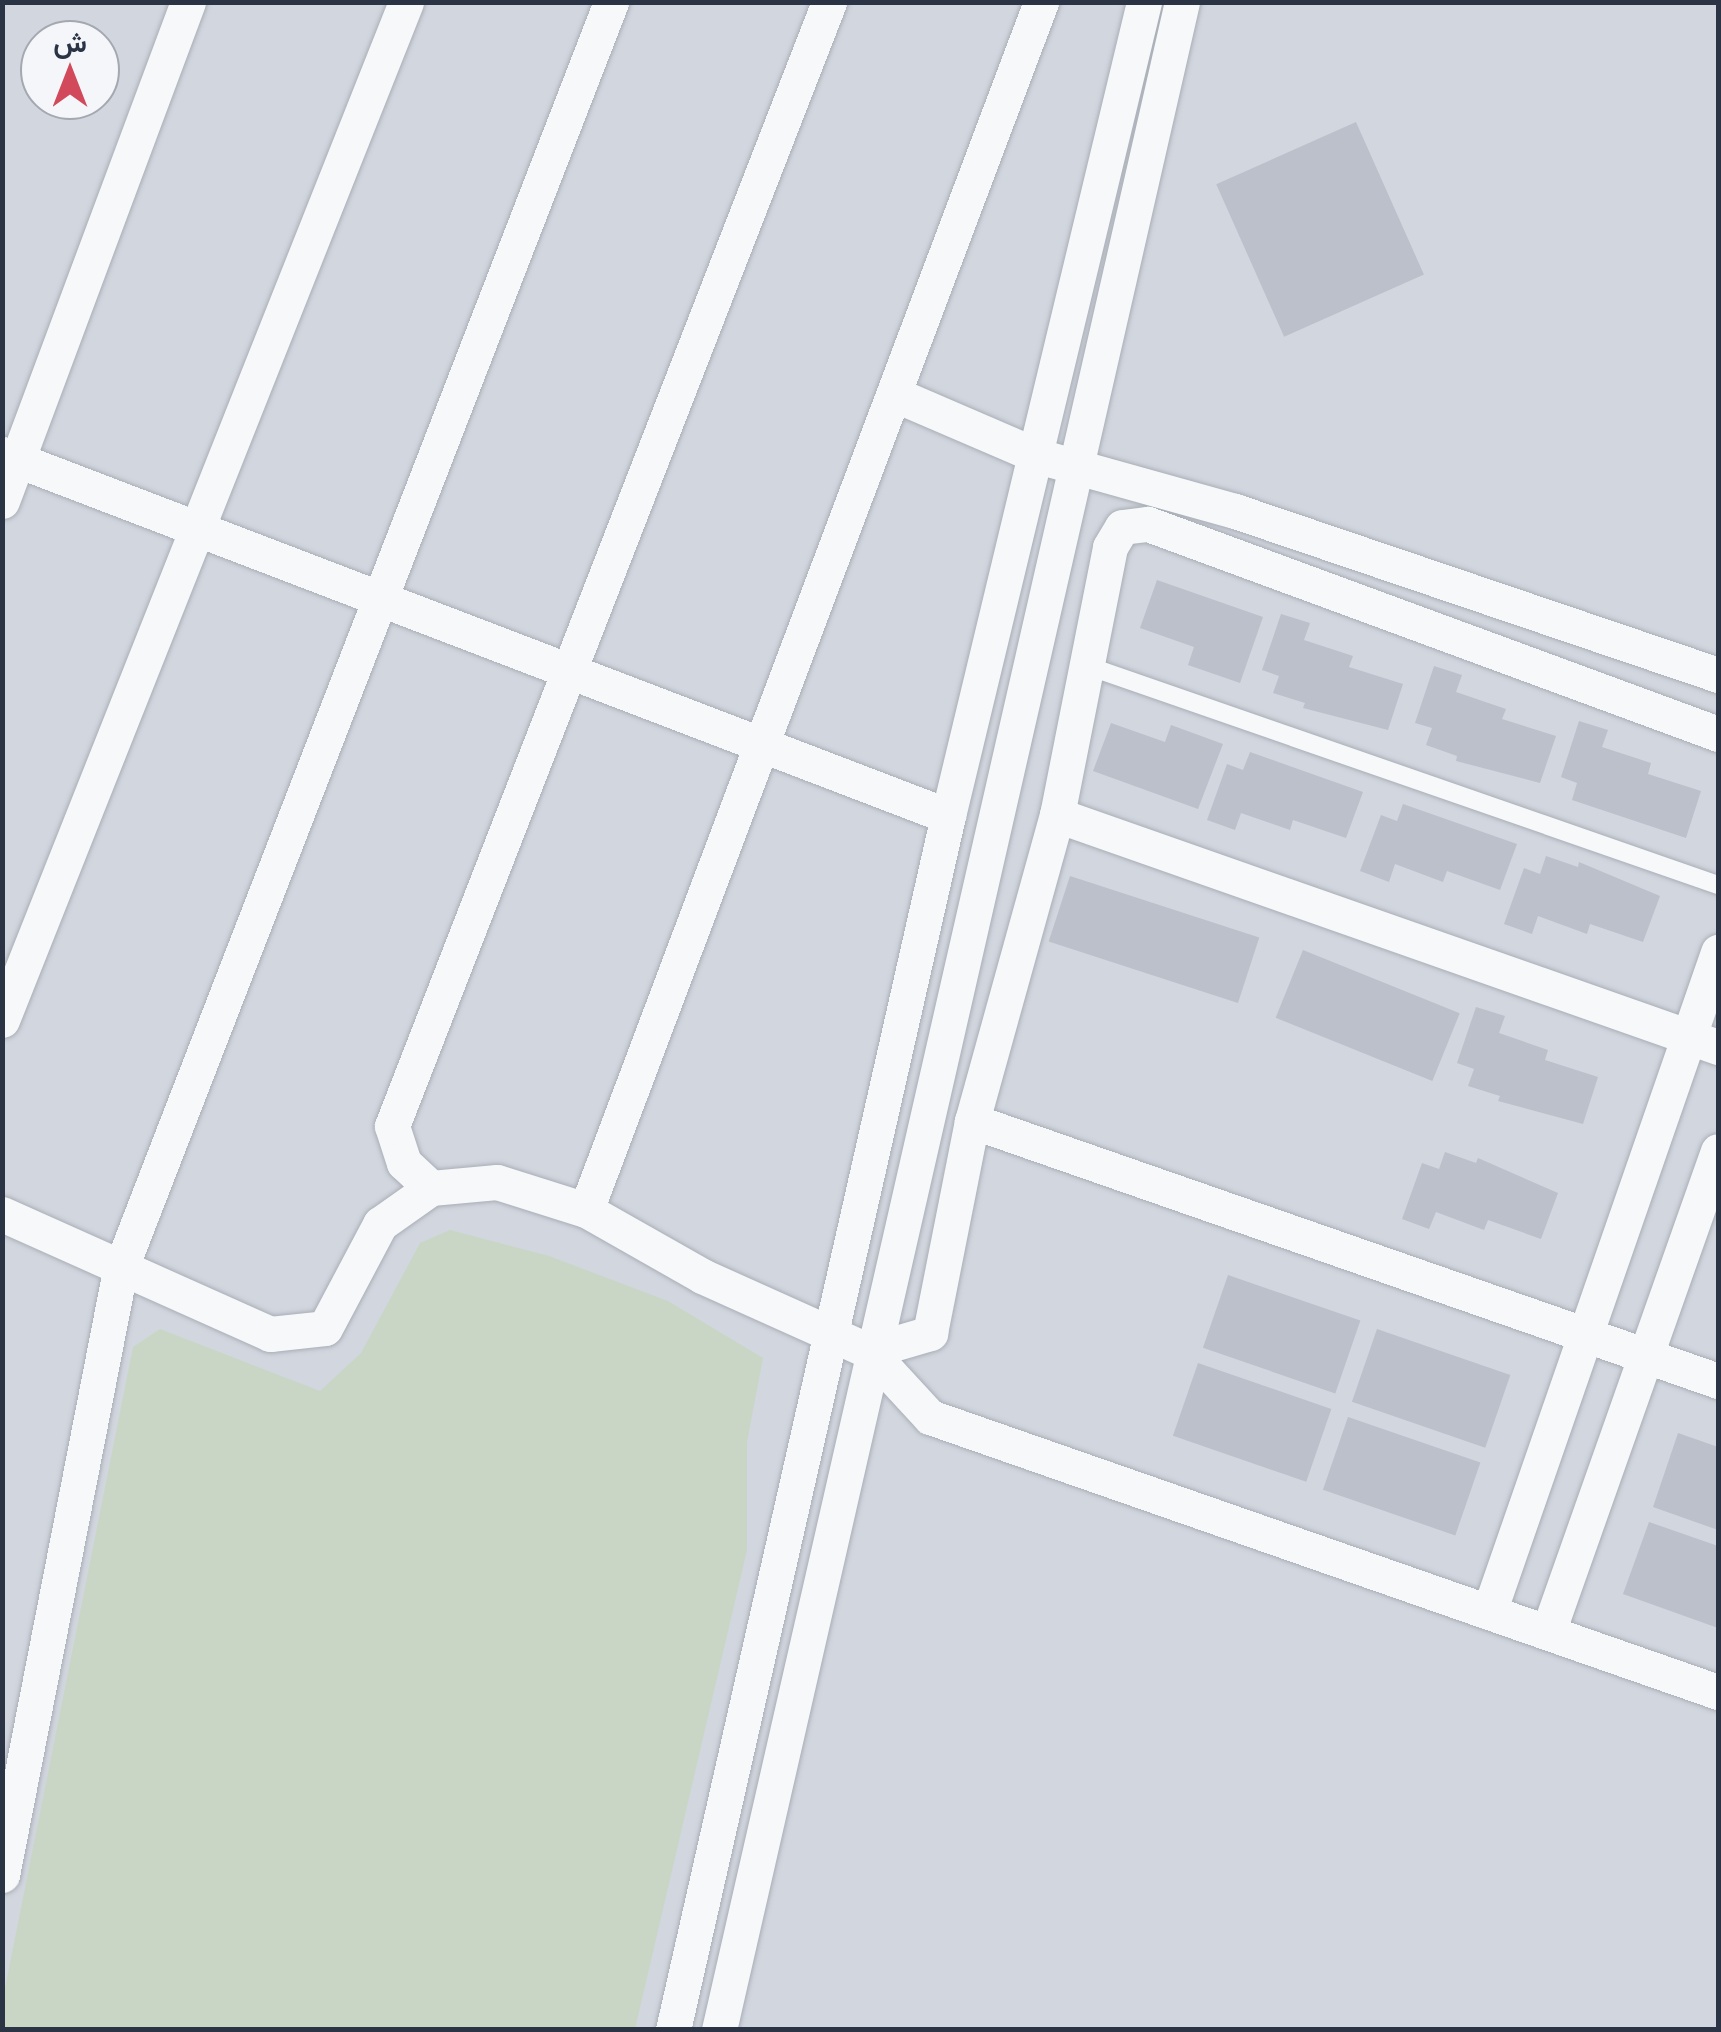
<!DOCTYPE html>
<meta charset="utf-8">
<style>
body{margin:0}
#map{position:relative;width:1721px;height:2032px;overflow:hidden;background:#e4e7ec;font-family:"PT Sans Narrow",Vazirmatn,sans-serif}
div>[style]{position:absolute}
.built>*{inset:0;background:#d2d6de}
.green>*{inset:0;background:#c9d6c5}
.building>*{inset:0;background:#bbc0ca;transform-origin:0 0}
.roads{filter:drop-shadow(0 0 2px #a9aeb7) drop-shadow(0 0 2px #a9aeb7)}
.lane>*{height:18px;margin:-9px;padding:0 9px;transform-origin:9px;border-radius:9px;background:#f7f8fa}
.street>*{height:35px;margin:-17.5px;padding:0 17.5px;transform-origin:17.5px;border-radius:17.5px;background:#f7f8fa}
span{translate:-50% -50%;white-space:nowrap;text-align:center;line-height:1.15;-webkit-text-stroke:9px #f4f6f9;paint-order:stroke}
.frame{position:absolute;inset:0;border:5px solid #2b3445;pointer-events:none}
.north{position:absolute;left:20px;top:20px;width:100px;height:100px;box-sizing:border-box;background:#f4f6f9;border:2px solid #a4a8b1;border-radius:50%;rotate:0deg;font-size:28px;font-weight:700;line-height:40px;text-align:center;color:#2b3445}
.north::after{content:'';display:block;margin:auto;width:35px;height:45px;background:#d1495b;clip-path:polygon(50% 0,100% 100%,50% 72%,0 100%)}
</style>
<div id="map">
<div class="built">
<div style="clip-path:polygon(evenodd,3px 3px,1718px 3px,1718px 2029px,3px 2029px,3px 3px,40px 40px,100px 40px,100px 100px,40px 100px,40px 40px)"></div>
</div>
<div class="green">
<div style="clip-path:polygon(450px 1230px,549px 1256px,668px 1301px,763px 1358px,747px 1442px,747px 1550px,635px 2029px,3px 2029px,3px 1998px,133px 1347px,160px 1329px,320px 1391px,361px 1353px,420px 1243px)"></div>
</div>
<div class="building">
<div style="left:1356px;top:122px;width:167px;height:153px;rotate:66deg"></div>
<div style="clip-path:polygon(1157px 580px,1263px 617px,1240px 683px,1188px 665px,1194px 647px,1140px 628px)"></div>
<div style="clip-path:polygon(1281px 614px,1310px 623px,1304px 640px,1353px 656px,1349px 667px,1403px 684px,1388px 730px,1303px 708px,1305px 703px,1273px 693px,1279px 676px,1262px 670px)"></div>
<div style="clip-path:polygon(1434px 666px,1462px 675px,1456px 692px,1506px 709px,1502px 719px,1556px 736px,1540px 783px,1456px 761px,1457px 756px,1426px 745px,1432px 728px,1415px 723px)"></div>
<div style="clip-path:polygon(1579px 721px,1608px 730px,1602px 747px,1651px 763px,1648px 774px,1701px 791px,1686px 838px,1572px 800px,1577px 783px,1561px 777px)"></div>
<div style="clip-path:polygon(1111px 723px,1165px 742px,1171px 725px,1223px 744px,1198px 809px,1093px 771px)"></div>
<div style="clip-path:polygon(1250px 752px,1363px 792px,1346px 838px,1293px 820px,1290px 830px,1241px 813px,1235px 830px,1207px 820px,1227px 764px,1243px 770px)"></div>
<div style="clip-path:polygon(1403px 804px,1517px 844px,1500px 890px,1447px 871px,1443px 882px,1395px 864px,1389px 882px,1360px 871px,1381px 815px,1397px 821px)"></div>
<div style="clip-path:polygon(1546px 856px,1578px 867px,1579px 862px,1660px 896px,1643px 942px,1590px 924px,1587px 934px,1538px 916px,1532px 934px,1504px 924px,1524px 868px,1540px 874px)"></div>
<div style="left:1070px;top:876px;width:199px;height:69px;rotate:18deg"></div>
<div style="left:1303px;top:950px;width:169px;height:73px;rotate:22deg"></div>
<div style="clip-path:polygon(1476px 1007px,1505px 1016px,1499px 1033px,1548px 1050px,1545px 1060px,1598px 1077px,1583px 1124px,1498px 1101px,1500px 1096px,1468px 1086px,1474px 1069px,1457px 1063px)"></div>
<div style="clip-path:polygon(1445px 1152px,1476px 1163px,1478px 1158px,1558px 1193px,1541px 1239px,1488px 1220px,1484px 1230px,1436px 1212px,1429px 1229px,1402px 1219px,1422px 1163px,1439px 1169px)"></div>
<div style="left:1228px;top:1275px;width:140px;height:77px;rotate:19deg"></div>
<div style="left:1377px;top:1329px;width:141px;height:77px;rotate:19deg"></div>
<div style="left:1198px;top:1363px;width:141px;height:77px;rotate:19deg"></div>
<div style="left:1348px;top:1417px;width:140px;height:77px;rotate:19deg"></div>
<div style="clip-path:polygon(1678px 1433px,1718px 1447px,1718px 1530px,1653px 1507px)"></div>
<div style="clip-path:polygon(1649px 1522px,1718px 1546px,1718px 1628px,1623px 1594px)"></div>
</div>
<div class="roads">
<div class="lane">
<div style="left:1085px;top:665px;width:670px;rotate:19.16deg"></div>
</div>
<div class="street">
<div style="left:894px;top:394px;width:157px;rotate:23.3deg"></div>
<div style="left:1038px;top:456px;width:205px;rotate:15.6deg"></div>
<div style="left:1235px;top:511px;width:510px;rotate:18.75deg"></div>
<div style="left:2px;top:454px;width:1013px;rotate:20.94deg"></div>
<div style="left:2px;top:501px;width:533px;rotate:-69.56deg"></div>
<div style="left:1057px;top:815px;width:701px;rotate:19.34deg"></div>
<div style="left:2px;top:1020px;width:1095px;rotate:-68.35deg"></div>
<div style="left:972px;top:1121px;width:790px;rotate:19.21deg"></div>
<div style="left:431px;top:1188px;width:37px;rotate:-137deg"></div>
<div style="left:404px;top:1163px;width:39px;rotate:-108deg"></div>
<div style="left:392px;top:1126px;width:1206px;rotate:-68.75deg"></div>
<div style="left:586px;top:1210px;width:133px;rotate:29.6deg"></div>
<div style="left:702px;top:1276px;width:183px;rotate:24.2deg"></div>
<div style="left:869px;top:1351px;width:64px;rotate:-16.4deg"></div>
<div style="left:930px;top:1333px;width:216px;rotate:-78.8deg"></div>
<div style="left:972px;top:1121px;width:318px;rotate:-74.5deg"></div>
<div style="left:1057px;top:815px;width:273px;rotate:-78.8deg"></div>
<div style="left:1110px;top:547px;width:23px;rotate:-59deg"></div>
<div style="left:1122px;top:527px;width:26px;rotate:-7deg"></div>
<div style="left:1148px;top:524px;width:607px;rotate:20.22deg"></div>
<div style="left:2px;top:1214px;width:294px;rotate:24.1deg"></div>
<div style="left:270px;top:1334px;width:55px;rotate:-6.2deg"></div>
<div style="left:325px;top:1328px;width:118px;rotate:-62.1deg"></div>
<div style="left:380px;top:1224px;width:62px;rotate:-35.2deg"></div>
<div style="left:431px;top:1188px;width:66px;rotate:-5.2deg"></div>
<div style="left:497px;top:1182px;width:93px;rotate:17.5deg"></div>
<div style="left:586px;top:1210px;width:1291px;rotate:-69.36deg"></div>
<div style="left:869px;top:1351px;width:90px;rotate:47.3deg"></div>
<div style="left:930px;top:1417px;width:835px;rotate:19.24deg"></div>
<div style="left:1489px;top:1612px;width:699px;rotate:-70.86deg"></div>
<div style="left:1548px;top:1632px;width:510px;rotate:-70.54deg"></div>
<div style="left:2px;top:1875px;width:616px;rotate:-78.96deg"></div>
<div style="left:120px;top:1270px;width:1360px;rotate:-68.83deg"></div>
<div style="left:673px;top:2030px;width:1245px;rotate:-77.24deg"></div>
<div style="left:948px;top:816px;width:837px;rotate:-76.46deg"></div>
<div style="left:719px;top:2030px;width:2080px;rotate:-77.14deg"></div>
</div>
</div>
<div class="frame"></div>
<div class="north">ش</div>
</div>
